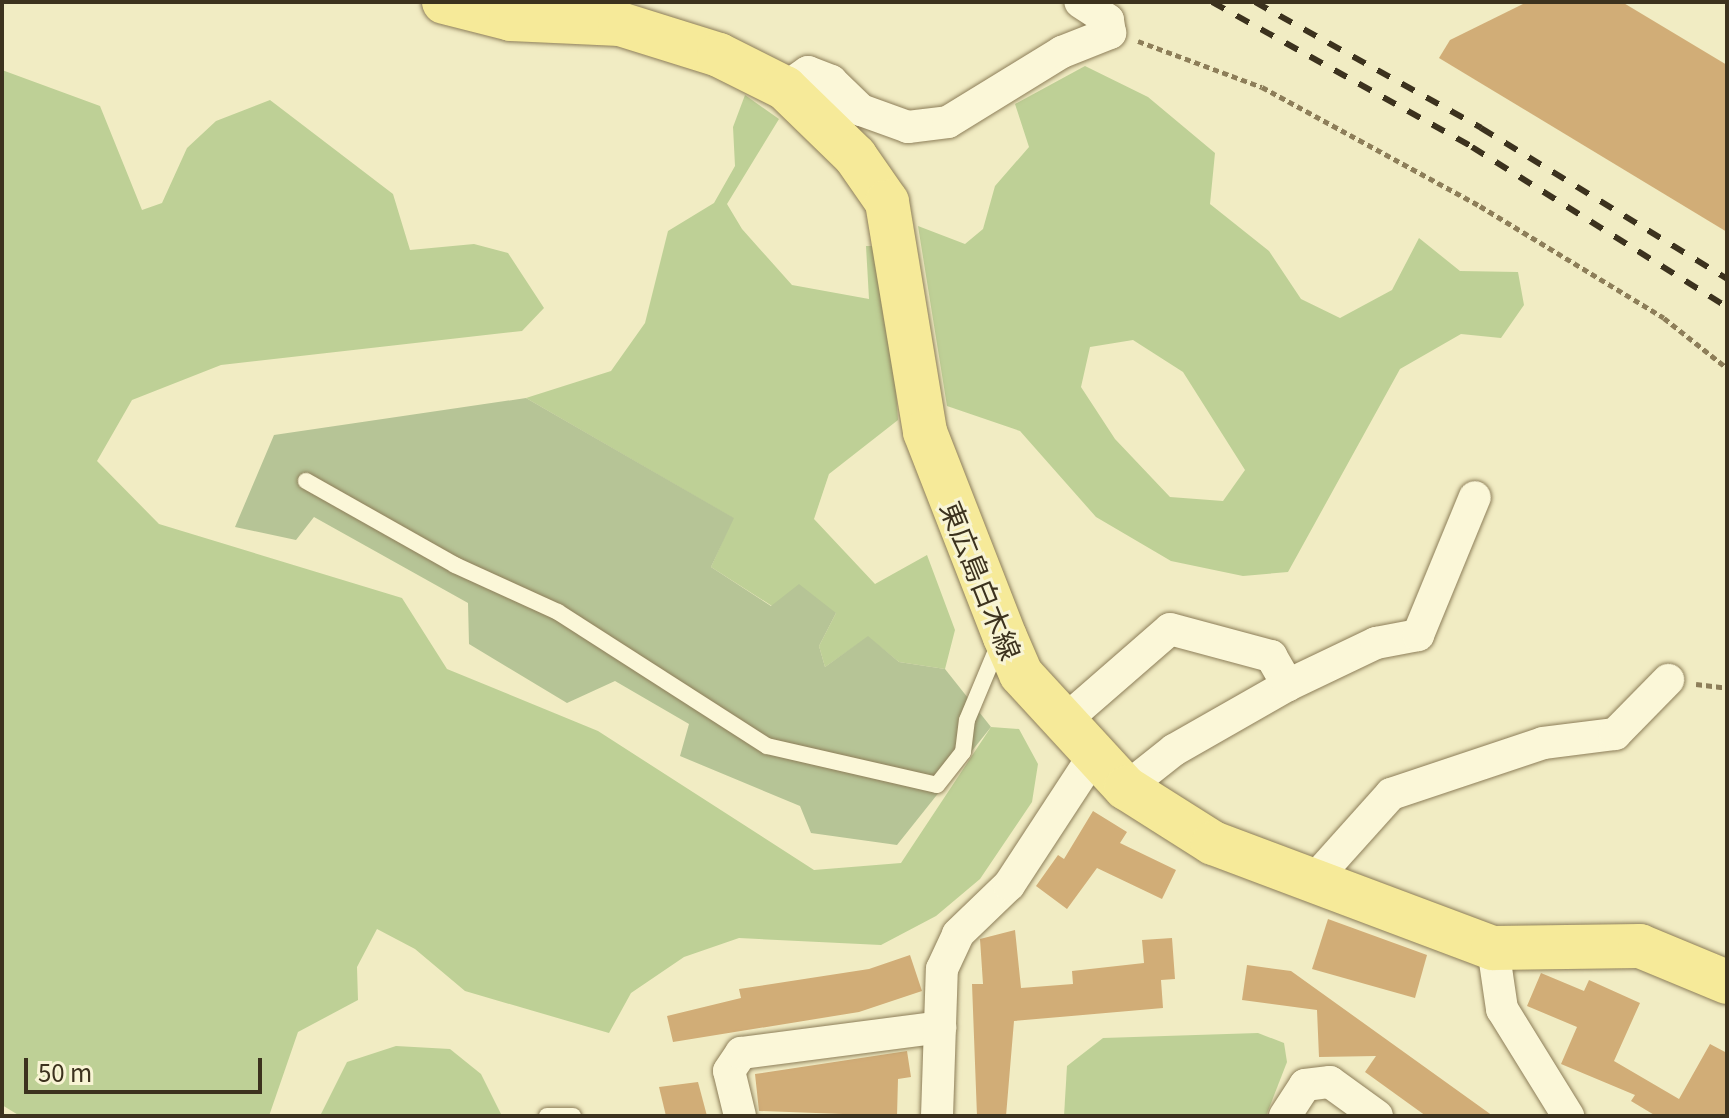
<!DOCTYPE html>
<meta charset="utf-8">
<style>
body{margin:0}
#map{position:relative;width:1729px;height:1118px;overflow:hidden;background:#f1ecc3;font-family:Georgia,"Noto Sans JP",serif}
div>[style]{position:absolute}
.green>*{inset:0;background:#bed096}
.cemetery>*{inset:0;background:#b6c496}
.building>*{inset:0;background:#d1ad77}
.path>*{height:5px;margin-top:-2.5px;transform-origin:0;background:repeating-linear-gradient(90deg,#8d7e59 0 6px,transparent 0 10px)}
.roads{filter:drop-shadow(0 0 2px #8d7e59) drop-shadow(0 0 2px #8d7e59)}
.service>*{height:16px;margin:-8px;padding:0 8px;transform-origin:8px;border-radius:8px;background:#fbf7d8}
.minor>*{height:32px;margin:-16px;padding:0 16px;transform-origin:16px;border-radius:16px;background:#fbf7d8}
.primary>*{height:44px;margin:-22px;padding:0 22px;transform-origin:22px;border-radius:22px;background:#f6ea99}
.rail>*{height:6px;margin-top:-3px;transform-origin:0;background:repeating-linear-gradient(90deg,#3c321e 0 14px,transparent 0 28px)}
span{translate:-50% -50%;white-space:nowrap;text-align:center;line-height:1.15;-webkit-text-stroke:6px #f8f4d4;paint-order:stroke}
.street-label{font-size:28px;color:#3c321e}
.frame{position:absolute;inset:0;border:4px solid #3c321e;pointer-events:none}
.scale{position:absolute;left:24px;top:1058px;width:238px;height:36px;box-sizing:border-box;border:4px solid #3c321e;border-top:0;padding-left:10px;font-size:24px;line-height:28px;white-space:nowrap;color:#3c321e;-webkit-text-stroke:6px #f8f4d4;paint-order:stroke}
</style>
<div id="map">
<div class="green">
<div style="clip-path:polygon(evenodd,1085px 66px,1148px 97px,1215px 153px,1210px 204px,1269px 251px,1301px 299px,1340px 318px,1392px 290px,1419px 238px,1460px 271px,1518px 272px,1524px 305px,1501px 338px,1461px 334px,1400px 369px,1288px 572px,1243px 576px,1171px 561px,1096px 517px,1020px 431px,947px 406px,918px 226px,965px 244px,983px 229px,995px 186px,1029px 147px,1015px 104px,1085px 66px,1133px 340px,1183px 372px,1245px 470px,1223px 501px,1170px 497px,1115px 439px,1081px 387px,1090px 347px,1133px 340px)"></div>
<div style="clip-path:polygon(2px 70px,100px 106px,142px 210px,162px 203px,187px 148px,216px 121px,270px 100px,393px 194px,410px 250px,474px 244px,508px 253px,544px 308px,522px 331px,221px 365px,132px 400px,97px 461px,159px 524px,402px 598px,447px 669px,598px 731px,814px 870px,901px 863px,991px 727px,1019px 729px,1038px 764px,1032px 802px,980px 879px,936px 916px,881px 945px,739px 938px,684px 957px,631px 993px,609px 1033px,465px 991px,415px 949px,377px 929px,357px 967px,358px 1000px,298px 1032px,269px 1116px,20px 1116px,2px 1105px)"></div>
<div style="clip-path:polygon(745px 95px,779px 119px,727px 204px,742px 229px,792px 285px,869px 299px,866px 246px,873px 246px,890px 300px,898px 420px,829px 474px,814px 519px,875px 584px,927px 555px,955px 630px,945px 669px,899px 662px,868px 637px,825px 667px,819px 646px,836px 613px,772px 606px,711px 567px,733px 518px,526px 398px,611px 371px,645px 323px,668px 231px,714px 203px,735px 166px,733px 127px)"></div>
<div style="clip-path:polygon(1258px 1033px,1284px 1043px,1287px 1062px,1266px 1116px,1064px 1116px,1067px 1066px,1103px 1038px)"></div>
<div style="clip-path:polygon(396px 1046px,450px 1049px,481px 1074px,502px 1116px,320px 1116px,347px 1062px)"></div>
</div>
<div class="cemetery">
<div style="clip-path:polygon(526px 398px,734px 518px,711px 567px,771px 606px,799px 584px,836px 613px,819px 646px,825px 667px,868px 636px,899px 662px,945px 669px,991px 727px,897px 845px,811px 833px,800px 806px,680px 756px,689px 724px,615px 681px,567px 703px,469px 644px,468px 603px,314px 517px,296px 540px,235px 527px,274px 435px)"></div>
</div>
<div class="building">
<div style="clip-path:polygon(1527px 2px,1622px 2px,1727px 65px,1727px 232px,1439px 58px,1450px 40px)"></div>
<div style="clip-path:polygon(1093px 811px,1127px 832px,1120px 843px,1176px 870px,1162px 899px,1097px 868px,1067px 909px,1036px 886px,1058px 855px,1064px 859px)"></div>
<div style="clip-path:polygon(1328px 919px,1427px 955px,1415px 998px,1312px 969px)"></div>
<div style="clip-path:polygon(1015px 930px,1021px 988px,1073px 984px,1072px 971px,1144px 963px,1142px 940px,1172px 938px,1175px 979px,1161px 980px,1163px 1008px,1014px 1021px,1006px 1116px,977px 1116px,972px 984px,983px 984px,980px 939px)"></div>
<div style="clip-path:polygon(910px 955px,922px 991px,859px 1012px,673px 1042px,667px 1016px,741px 998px,739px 989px,869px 969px)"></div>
<div style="clip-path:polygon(1247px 965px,1291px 971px,1493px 1116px,1426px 1116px,1365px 1072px,1376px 1056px,1319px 1057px,1317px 1010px,1242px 1000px)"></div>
<div style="clip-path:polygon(1541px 973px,1584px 991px,1589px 980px,1640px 1003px,1614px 1061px,1679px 1099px,1710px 1044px,1727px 1053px,1727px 1116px,1656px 1116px,1631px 1101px,1635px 1095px,1561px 1064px,1577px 1027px,1527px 1006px)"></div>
<div style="clip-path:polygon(907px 1051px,911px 1077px,898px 1079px,897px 1116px,759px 1111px,755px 1074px)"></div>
<div style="clip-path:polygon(698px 1082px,707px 1116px,666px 1116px,659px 1087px)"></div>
</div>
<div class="path">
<div style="left:1138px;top:41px;width:132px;rotate:20.4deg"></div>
<div style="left:1262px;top:87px;width:248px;rotate:28.6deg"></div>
<div style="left:1480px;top:206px;width:215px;rotate:31.3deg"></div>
<div style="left:1664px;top:318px;width:80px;rotate:38.4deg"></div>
<div style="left:1696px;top:684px;width:31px;rotate:7deg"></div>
</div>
<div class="roads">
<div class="service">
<div style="left:306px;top:481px;width:171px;rotate:29.4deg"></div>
<div style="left:455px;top:565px;width:113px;rotate:24.5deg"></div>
<div style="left:558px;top:612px;width:248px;rotate:32.7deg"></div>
<div style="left:767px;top:746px;width:174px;rotate:12.9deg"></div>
<div style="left:937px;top:785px;width:42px;rotate:-51.8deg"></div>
<div style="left:963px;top:752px;width:32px;rotate:-83deg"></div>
<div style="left:967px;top:720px;width:86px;rotate:-67.3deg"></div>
<div style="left:547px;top:1116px;width:26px"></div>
</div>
<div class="minor">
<div style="left:785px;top:88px;width:28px;rotate:-35deg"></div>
<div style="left:808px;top:72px;width:25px;rotate:21deg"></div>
<div style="left:831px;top:81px;width:42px;rotate:44deg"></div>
<div style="left:861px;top:110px;width:50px;rotate:19.9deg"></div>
<div style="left:908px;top:127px;width:40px;rotate:-7.1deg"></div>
<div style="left:948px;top:122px;width:134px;rotate:-31.6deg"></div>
<div style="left:1062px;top:52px;width:52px;rotate:-21.6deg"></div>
<div style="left:1110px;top:33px;width:13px;rotate:-99deg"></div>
<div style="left:1108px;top:20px;width:33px;rotate:-147deg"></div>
<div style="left:1062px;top:723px;width:143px;rotate:-41deg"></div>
<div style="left:1170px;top:629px;width:105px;rotate:15deg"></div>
<div style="left:1271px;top:656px;width:34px;rotate:60deg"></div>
<div style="left:1126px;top:788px;width:61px;rotate:-38.4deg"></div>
<div style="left:1174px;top:750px;width:131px;rotate:-29.7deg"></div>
<div style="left:1288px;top:685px;width:98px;rotate:-25.5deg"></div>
<div style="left:1376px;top:643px;width:43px;rotate:-10.8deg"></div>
<div style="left:1418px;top:635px;width:149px;rotate:-67.6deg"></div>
<div style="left:1313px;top:881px;width:117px;rotate:-48.1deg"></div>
<div style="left:1391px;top:794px;width:160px;rotate:-18.5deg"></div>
<div style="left:1543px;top:743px;width:73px;rotate:-7.1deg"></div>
<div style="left:1615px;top:734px;width:76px;rotate:-45.5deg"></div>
<div style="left:1493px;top:948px;width:62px;rotate:81.6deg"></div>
<div style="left:1502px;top:1009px;width:126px;rotate:58.3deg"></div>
<div style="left:740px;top:1116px;width:46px;rotate:-103.7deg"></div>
<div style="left:729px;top:1071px;width:22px;rotate:-56deg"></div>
<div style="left:741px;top:1053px;width:201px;rotate:-7.4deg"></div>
<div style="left:937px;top:1116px;width:147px;rotate:-88.1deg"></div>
<div style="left:942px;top:969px;width:38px;rotate:-65deg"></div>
<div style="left:958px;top:934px;width:71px;rotate:-43.9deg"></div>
<div style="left:1009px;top:885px;width:152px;rotate:-56.8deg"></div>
<div style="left:1285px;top:1116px;width:37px;rotate:-57deg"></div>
<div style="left:1305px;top:1085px;width:25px;rotate:-7deg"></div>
<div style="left:1330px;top:1082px;width:58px;rotate:35.9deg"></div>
</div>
<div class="primary">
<div style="left:444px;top:2px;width:69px;rotate:14.2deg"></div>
<div style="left:511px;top:19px;width:109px;rotate:2.6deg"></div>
<div style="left:620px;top:24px;width:104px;rotate:17.4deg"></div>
<div style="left:719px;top:55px;width:74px;rotate:26.6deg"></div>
<div style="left:785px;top:88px;width:98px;rotate:44.2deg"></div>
<div style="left:855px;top:156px;width:56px;rotate:55.2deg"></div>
<div style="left:887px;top:202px;width:233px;rotate:80.6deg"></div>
<div style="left:925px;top:432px;width:220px;rotate:68.7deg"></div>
<div style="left:1005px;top:637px;width:40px;rotate:66.6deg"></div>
<div style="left:1021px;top:674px;width:155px;rotate:47.4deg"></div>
<div style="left:1126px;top:788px;width:103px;rotate:32.3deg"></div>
<div style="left:1213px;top:843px;width:299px;rotate:20.6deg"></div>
<div style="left:1493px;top:948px;width:147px;rotate:-0.8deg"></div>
<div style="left:1640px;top:946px;width:94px;rotate:22.5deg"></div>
</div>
</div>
<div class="rail">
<div style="left:1212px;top:2px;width:298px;rotate:29.1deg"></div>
<div style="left:1472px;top:147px;width:301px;rotate:32.1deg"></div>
<div style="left:1255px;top:2px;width:259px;rotate:29.1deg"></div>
<div style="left:1481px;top:128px;width:289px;rotate:31.5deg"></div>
</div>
<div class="street-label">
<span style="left:982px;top:580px;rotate:68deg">東広島白木線</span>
</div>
<div class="frame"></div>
<div class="scale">50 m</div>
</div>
